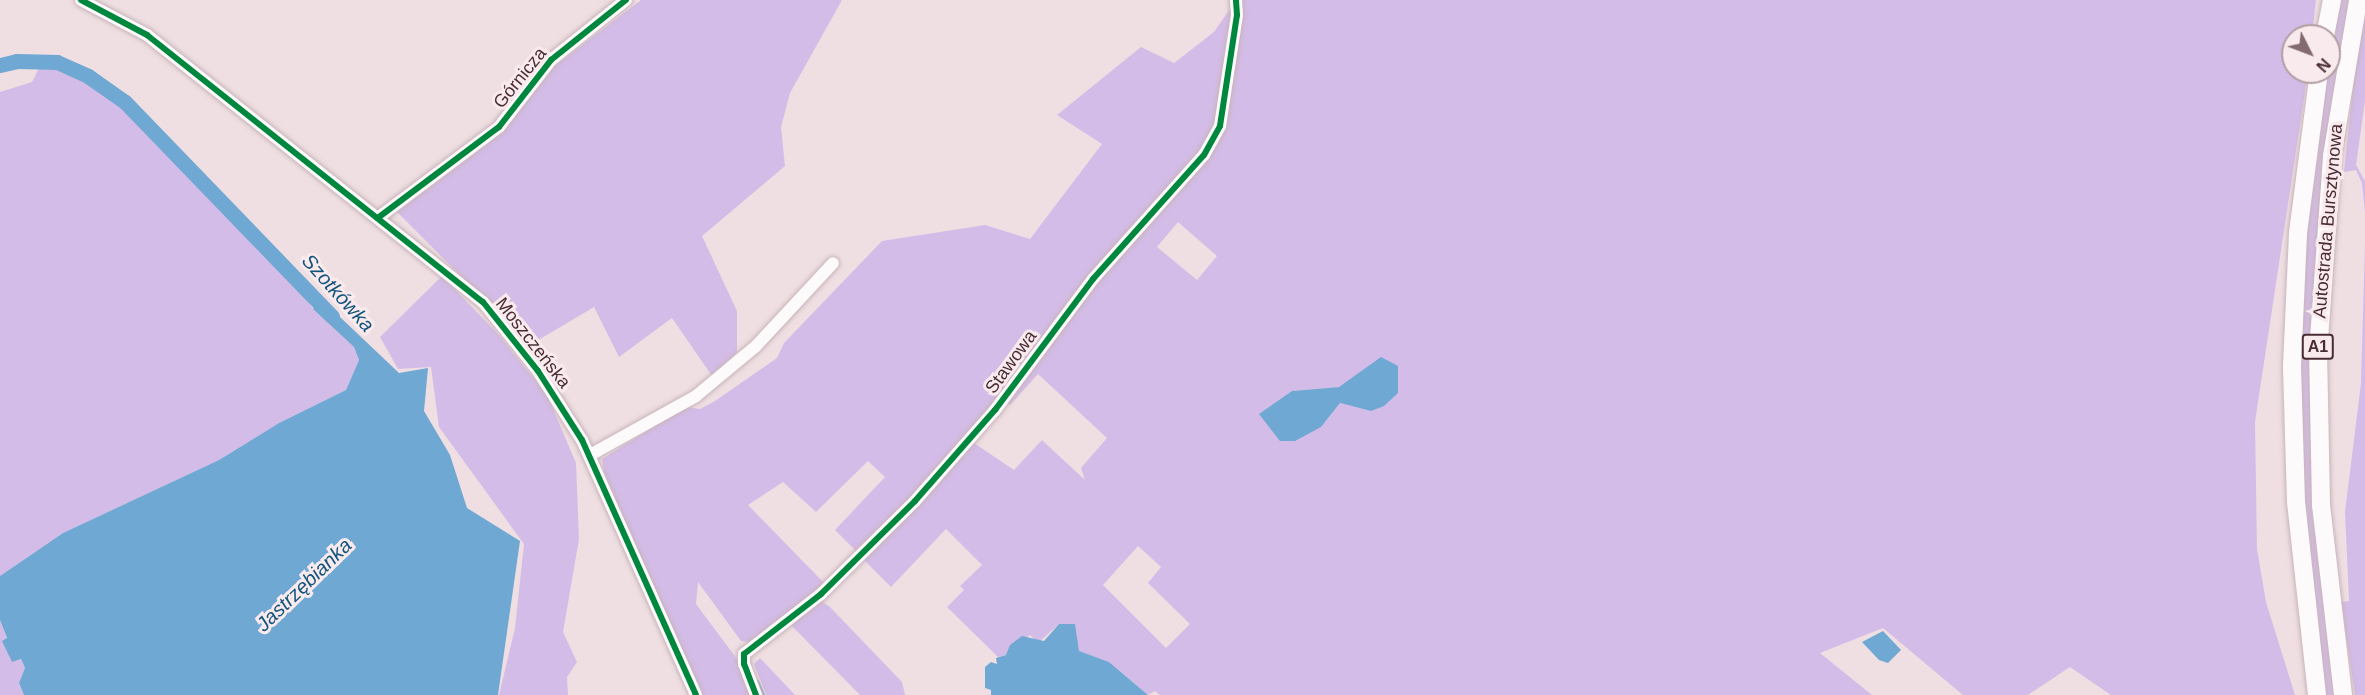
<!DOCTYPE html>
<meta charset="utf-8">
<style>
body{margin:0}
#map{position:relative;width:2365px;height:695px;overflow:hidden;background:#efdfe2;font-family:Arial,sans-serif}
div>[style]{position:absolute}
.green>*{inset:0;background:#d4bce8}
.water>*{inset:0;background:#6fa8d3}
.stream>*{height:2px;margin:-1px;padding:0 1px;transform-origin:1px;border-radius:1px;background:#6fa8d3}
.river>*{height:15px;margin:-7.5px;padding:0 7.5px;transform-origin:7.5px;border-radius:7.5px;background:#6fa8d3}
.roads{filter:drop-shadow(0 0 2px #c8b4b9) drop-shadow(0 0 2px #c8b4b9)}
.minor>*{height:12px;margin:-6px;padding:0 6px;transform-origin:6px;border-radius:6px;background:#fdfafb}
.highway>*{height:18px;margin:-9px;padding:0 9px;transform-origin:9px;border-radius:9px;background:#fdfafb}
.cycleway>*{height:6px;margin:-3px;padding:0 3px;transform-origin:3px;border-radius:3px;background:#00873e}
span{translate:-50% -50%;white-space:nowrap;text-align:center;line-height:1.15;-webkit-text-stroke:6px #f9eaed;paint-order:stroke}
.shield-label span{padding:2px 4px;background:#f9eaed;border:2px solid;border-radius:4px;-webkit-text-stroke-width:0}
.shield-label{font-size:16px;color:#492c34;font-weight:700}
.street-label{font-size:18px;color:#492c34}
.water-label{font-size:20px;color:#13547d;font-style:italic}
.north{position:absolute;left:2281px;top:24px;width:60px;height:60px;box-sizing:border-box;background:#f9eaed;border:2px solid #b39ea3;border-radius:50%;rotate:132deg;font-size:16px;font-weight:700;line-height:24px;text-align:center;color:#492c34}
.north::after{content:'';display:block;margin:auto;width:21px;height:27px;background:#836b71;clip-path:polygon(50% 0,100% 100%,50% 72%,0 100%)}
</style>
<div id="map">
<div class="green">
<div style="clip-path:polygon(641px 0,842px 0,790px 93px,781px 127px,785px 166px,702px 236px,737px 311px,737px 352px,712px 376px,672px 318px,619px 357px,594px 307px,530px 345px,397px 212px,503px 132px,555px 66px)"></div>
<div style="clip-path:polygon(evenodd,1236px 0,2316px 0,2312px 36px,2293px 36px,2293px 72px,2308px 72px,2255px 422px,2257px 549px,2266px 602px,2295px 695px,2111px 695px,2070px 667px,2028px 695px,1963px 695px,1883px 628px,1820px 653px,1872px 695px,1160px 695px,1155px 691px,1148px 695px,1109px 662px,1078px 651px,1075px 624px,1059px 624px,1038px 643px,1030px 635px,1006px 655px,998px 657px,947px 607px,964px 590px,960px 586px,982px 565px,946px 529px,891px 587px,864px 560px,974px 443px,1014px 470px,1042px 440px,1085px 480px,1081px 468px,1107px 438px,1038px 374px,1010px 405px,1004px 402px,994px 406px,859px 554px,835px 530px,885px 477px,868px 461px,816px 512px,783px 482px,748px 505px,825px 584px,785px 619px,749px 642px,741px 641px,698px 582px,696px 604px,737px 659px,751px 695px,702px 695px,651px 589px,605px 478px,602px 459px,686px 407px,700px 409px,715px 401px,777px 358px,784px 343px,882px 241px,985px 225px,1030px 239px,1102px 144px,1057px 115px,1141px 47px,1174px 63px,1214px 32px,1236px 0,1178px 222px,1217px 256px,1197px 280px,1157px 247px,1178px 222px,1236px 0,1398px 366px,1398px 393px,1371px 411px,1340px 403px,1321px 427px,1260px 414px,1292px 391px,1339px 387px,1398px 366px,1236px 0,1138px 546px,1161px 567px,1148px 583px,1190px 624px,1166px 648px,1103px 585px,1138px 546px)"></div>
<div style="clip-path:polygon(2339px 0,2352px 0,2313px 343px,2338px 695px,2324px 695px,2304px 513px,2299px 402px,2305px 240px,2325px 72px,2329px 72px)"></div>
<div style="clip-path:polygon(2365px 18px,2365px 101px,2356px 165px,2365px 181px,2365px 212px,2362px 183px,2356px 170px,2344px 172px,2356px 60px)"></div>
<div style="clip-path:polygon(41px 64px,82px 77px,118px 99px,289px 276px,313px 309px,354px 347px,359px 360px,346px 390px,279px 423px,219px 460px,63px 533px,0 576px,0 92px,32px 82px)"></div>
<div style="clip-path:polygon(2365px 244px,2365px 695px,2355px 695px,2341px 602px,2349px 601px,2345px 512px,2361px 383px)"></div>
<div style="clip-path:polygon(442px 276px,497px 333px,547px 395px,576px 463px,579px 539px,563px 632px,577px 662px,567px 677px,568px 695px,499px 695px,515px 628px,524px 544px,439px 427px,431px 367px,398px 369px,380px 337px)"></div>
<div style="clip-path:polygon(820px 601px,829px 606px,902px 682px,905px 695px,860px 695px,790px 624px)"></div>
<div style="clip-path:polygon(0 620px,7px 639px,3px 641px,12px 662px,21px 659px,25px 668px,19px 683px,24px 695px,0 695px)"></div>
<div style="clip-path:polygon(760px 658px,795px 695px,766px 695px,754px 664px)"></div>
</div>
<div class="water">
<div style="clip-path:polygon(321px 299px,399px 373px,428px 368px,424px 411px,450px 455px,467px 508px,520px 541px,498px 695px,24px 695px,19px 683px,25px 668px,21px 659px,12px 662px,2px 641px,7px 638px,0 620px,0 576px,63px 533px,219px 460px,279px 423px,346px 390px,359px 360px,354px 347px,313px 309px)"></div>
<div style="clip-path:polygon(1381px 357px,1398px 366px,1398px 393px,1384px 406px,1371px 411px,1340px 403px,1321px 427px,1295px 441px,1280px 441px,1259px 414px,1292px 391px,1339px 387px)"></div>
<div style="clip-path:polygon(1059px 624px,1075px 624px,1079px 651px,1109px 662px,1148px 695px,991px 695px,991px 690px,985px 688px,985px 667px,991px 662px,997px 664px,996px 658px,1006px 655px,1010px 645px,1022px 636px,1044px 641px)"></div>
<div style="clip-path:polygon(1883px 631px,1901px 650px,1888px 663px,1879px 660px,1862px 642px)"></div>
</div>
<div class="stream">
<div style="left:758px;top:681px;width:15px;rotate:67deg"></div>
</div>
<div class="river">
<div style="left:0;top:65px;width:17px;rotate:-13deg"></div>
<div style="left:17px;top:61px;width:40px;rotate:1.4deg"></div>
<div style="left:57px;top:62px;width:34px;rotate:24deg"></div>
<div style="left:88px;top:76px;width:45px;rotate:35.1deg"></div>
<div style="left:125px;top:102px;width:298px;rotate:46deg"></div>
</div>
<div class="roads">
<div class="minor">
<div style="left:81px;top:0;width:75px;rotate:27.9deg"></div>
<div style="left:147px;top:35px;width:429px;rotate:38.5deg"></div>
<div style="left:483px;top:302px;width:88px;rotate:51.4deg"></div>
<div style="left:538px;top:371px;width:82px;rotate:57.5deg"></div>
<div style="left:582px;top:440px;width:279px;rotate:65.9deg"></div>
<div style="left:379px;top:217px;width:150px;rotate:-36.9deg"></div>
<div style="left:499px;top:127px;width:85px;rotate:-52.2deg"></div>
<div style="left:551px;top:60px;width:96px;rotate:-38.7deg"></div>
<div style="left:590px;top:455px;width:121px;rotate:-29.1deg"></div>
<div style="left:696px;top:396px;width:78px;rotate:-39.8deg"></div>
<div style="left:756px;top:346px;width:113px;rotate:-47.1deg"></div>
<div style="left:756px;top:695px;width:33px;rotate:-111deg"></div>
<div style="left:744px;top:664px;width:10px;rotate:-90deg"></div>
<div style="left:744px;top:654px;width:98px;rotate:-37.9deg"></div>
<div style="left:821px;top:594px;width:132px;rotate:-44.7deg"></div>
<div style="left:915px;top:501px;width:121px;rotate:-48.7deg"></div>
<div style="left:995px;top:410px;width:164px;rotate:-53.2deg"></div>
<div style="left:1093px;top:279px;width:166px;rotate:-48.2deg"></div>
<div style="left:1204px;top:155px;width:33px;rotate:-61deg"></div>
<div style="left:1220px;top:126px;width:112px;rotate:-81.3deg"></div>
<div style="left:1237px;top:15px;width:15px;rotate:-94deg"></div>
</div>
<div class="highway">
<div style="left:2325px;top:36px;width:37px;rotate:-79deg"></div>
<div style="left:2317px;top:695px;width:194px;rotate:-96.2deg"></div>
<div style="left:2296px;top:502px;width:136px;rotate:-91.7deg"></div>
<div style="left:2292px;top:366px;width:133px;rotate:-87.4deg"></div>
<div style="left:2298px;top:233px;width:162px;rotate:-82.6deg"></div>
<div style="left:2343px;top:695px;width:191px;rotate:-96.6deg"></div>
<div style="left:2321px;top:505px;width:152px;rotate:-91.1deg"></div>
<div style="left:2318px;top:353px;width:197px;rotate:-85.9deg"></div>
<div style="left:2332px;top:156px;width:158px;rotate:-80.5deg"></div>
</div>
</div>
<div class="cycleway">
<div style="left:81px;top:0;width:75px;rotate:27.9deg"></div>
<div style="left:147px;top:35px;width:429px;rotate:38.5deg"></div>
<div style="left:483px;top:302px;width:88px;rotate:51.4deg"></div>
<div style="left:538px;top:371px;width:82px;rotate:57.5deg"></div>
<div style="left:582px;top:440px;width:279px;rotate:65.9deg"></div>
<div style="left:379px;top:217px;width:150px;rotate:-36.9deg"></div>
<div style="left:499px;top:127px;width:85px;rotate:-52.2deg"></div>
<div style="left:551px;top:60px;width:96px;rotate:-38.7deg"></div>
<div style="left:756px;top:695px;width:33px;rotate:-111deg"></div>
<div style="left:744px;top:664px;width:10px;rotate:-90deg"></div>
<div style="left:744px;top:654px;width:98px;rotate:-37.9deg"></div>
<div style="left:821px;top:594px;width:132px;rotate:-44.7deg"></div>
<div style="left:915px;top:501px;width:121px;rotate:-48.7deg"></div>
<div style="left:995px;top:410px;width:164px;rotate:-53.2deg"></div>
<div style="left:1093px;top:279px;width:166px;rotate:-48.2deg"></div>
<div style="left:1204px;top:155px;width:33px;rotate:-61deg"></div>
<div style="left:1220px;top:126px;width:112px;rotate:-81.3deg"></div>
<div style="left:1237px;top:15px;width:15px;rotate:-94deg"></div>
</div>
<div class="shield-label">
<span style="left:2318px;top:347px">A1</span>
</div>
<div class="street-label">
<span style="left:520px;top:78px;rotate:-51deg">Górnicza</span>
<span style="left:2328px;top:221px;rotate:-85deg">Autostrada Bursztynowa</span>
<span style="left:533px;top:343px;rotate:52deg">Moszczeńska</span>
<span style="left:1011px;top:362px;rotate:-54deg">Stawowa</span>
</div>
<div class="water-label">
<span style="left:338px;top:293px;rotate:48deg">Szotkówka</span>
<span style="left:304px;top:585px;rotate:-44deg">Jastrzębianka</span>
</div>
<div class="north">N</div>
</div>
